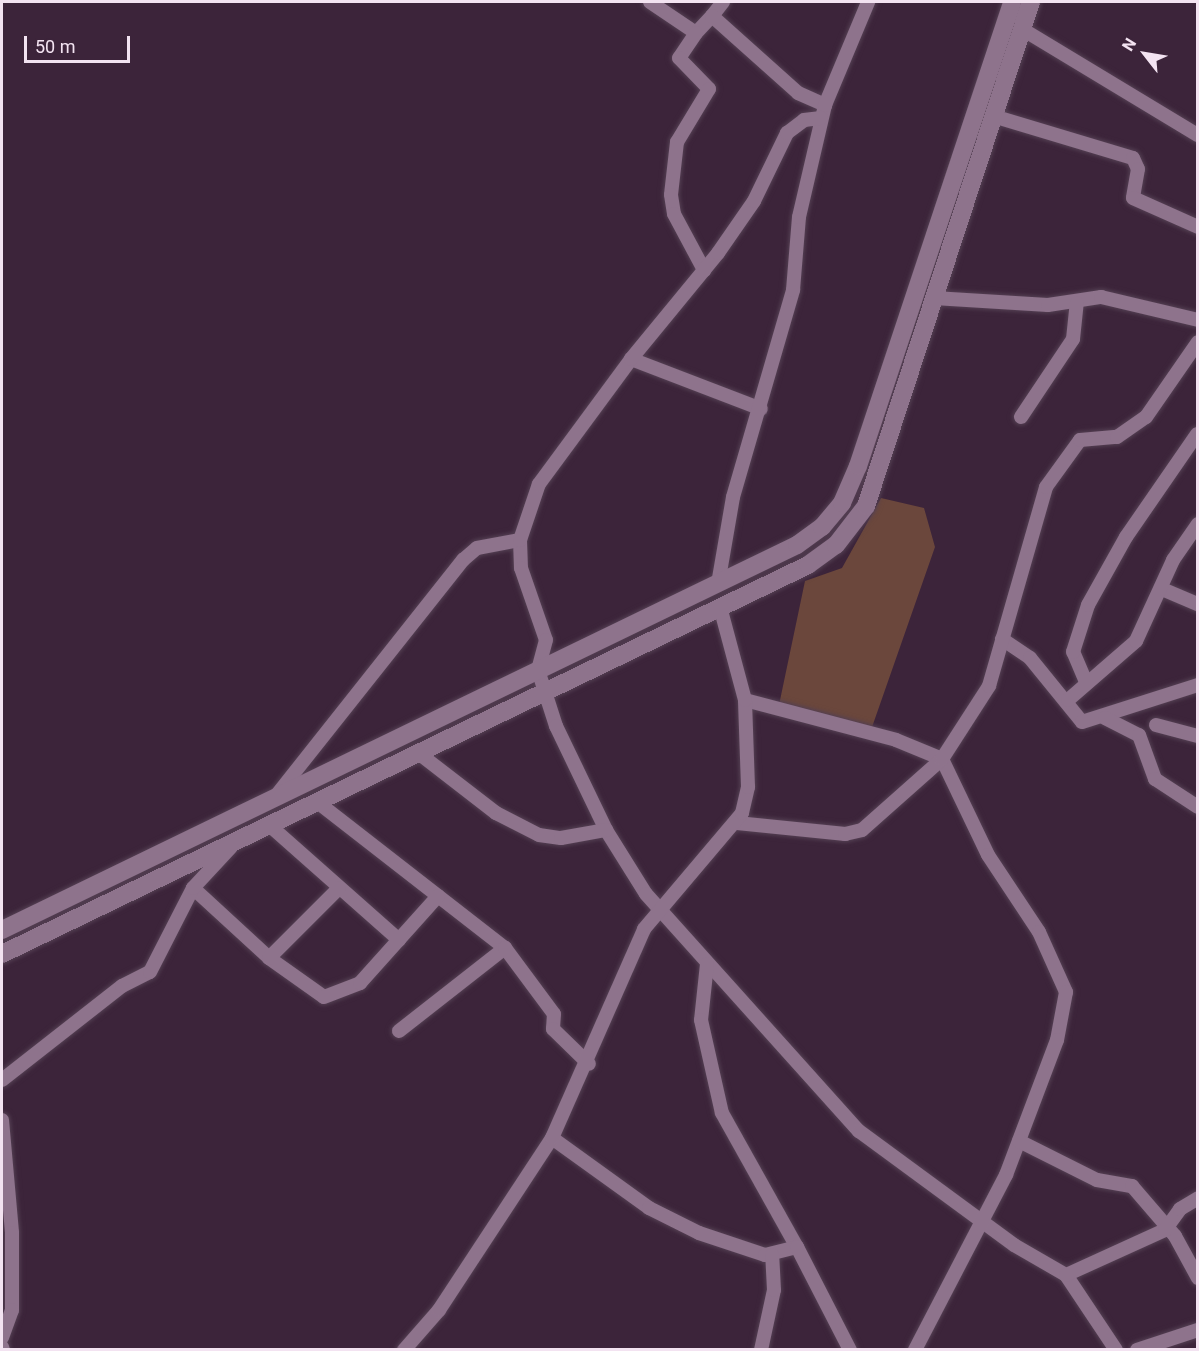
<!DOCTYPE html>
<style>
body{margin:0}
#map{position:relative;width:1199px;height:1351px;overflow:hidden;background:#3c243a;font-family:Roboto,sans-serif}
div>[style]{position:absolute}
.green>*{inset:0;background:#6b473c}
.roads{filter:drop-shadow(0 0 2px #544053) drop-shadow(0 0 2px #544053)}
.street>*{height:14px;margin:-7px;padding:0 7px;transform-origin:7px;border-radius:7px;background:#8e738c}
.secondary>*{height:18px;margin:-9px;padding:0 9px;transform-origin:9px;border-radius:9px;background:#8e738c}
span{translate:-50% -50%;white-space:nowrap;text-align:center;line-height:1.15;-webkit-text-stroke:6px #3c243a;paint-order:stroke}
.frame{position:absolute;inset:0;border:3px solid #f3e3f1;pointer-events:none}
.north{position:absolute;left:1115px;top:24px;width:60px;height:60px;-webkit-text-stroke:4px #3c243a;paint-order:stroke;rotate:301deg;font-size:16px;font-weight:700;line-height:24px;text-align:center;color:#f3e3f1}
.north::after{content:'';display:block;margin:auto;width:21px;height:27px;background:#f3e3f1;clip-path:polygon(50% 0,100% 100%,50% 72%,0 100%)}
.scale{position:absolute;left:24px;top:36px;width:106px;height:27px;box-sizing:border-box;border:3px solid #f3e3f1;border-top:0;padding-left:8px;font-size:18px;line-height:21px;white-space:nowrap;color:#f3e3f1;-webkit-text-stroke:4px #3c243a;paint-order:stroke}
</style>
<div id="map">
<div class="green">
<div style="clip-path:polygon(881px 498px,924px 508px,935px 547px,871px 730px,779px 705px,805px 581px,842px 568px)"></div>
</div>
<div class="roads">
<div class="street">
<div style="left:650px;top:2px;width:55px;rotate:34deg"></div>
<div style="left:696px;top:33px;width:23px;rotate:-47deg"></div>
<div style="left:723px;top:2px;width:18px;rotate:128deg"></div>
<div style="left:712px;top:16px;width:115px;rotate:41.8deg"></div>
<div style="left:798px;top:93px;width:30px;rotate:24deg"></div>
<div style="left:1022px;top:29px;width:205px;rotate:31.1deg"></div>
<div style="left:696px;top:33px;width:30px;rotate:124deg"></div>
<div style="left:679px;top:58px;width:43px;rotate:45.9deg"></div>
<div style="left:709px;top:89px;width:62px;rotate:121.1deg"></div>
<div style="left:677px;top:142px;width:53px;rotate:96.5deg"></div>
<div style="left:671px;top:195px;width:19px;rotate:81deg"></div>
<div style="left:674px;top:214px;width:64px;rotate:61.8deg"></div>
<div style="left:993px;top:116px;width:146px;rotate:16.7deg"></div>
<div style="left:1133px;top:158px;width:12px;rotate:66deg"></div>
<div style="left:1138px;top:169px;width:29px;rotate:100deg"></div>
<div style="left:1133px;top:198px;width:71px;rotate:24deg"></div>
<div style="left:934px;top:298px;width:114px;rotate:3.5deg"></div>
<div style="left:1048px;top:305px;width:54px;rotate:-8.6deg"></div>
<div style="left:1101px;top:297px;width:100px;rotate:13.3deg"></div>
<div style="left:631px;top:359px;width:139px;rotate:21deg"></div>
<div style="left:1021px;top:417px;width:94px;rotate:-56.3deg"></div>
<div style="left:1073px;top:339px;width:36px;rotate:-84deg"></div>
<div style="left:520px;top:540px;width:28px;rotate:88deg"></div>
<div style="left:521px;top:568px;width:76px;rotate:70.9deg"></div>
<div style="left:546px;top:640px;width:31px;rotate:105deg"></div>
<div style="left:538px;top:670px;width:59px;rotate:72.2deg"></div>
<div style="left:556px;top:726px;width:115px;rotate:64.3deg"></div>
<div style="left:606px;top:830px;width:75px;rotate:58deg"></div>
<div style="left:646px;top:894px;width:319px;rotate:48.1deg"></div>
<div style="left:859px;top:1131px;width:192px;rotate:36.3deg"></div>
<div style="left:1014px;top:1245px;width:60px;rotate:30deg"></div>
<div style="left:1066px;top:1275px;width:90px;rotate:56.3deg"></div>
<div style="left:718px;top:584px;width:88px;rotate:-80.2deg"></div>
<div style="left:733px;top:497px;width:216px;rotate:-73.8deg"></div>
<div style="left:793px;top:290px;width:73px;rotate:-85.3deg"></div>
<div style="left:799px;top:217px;width:115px;rotate:-76.9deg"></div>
<div style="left:825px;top:105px;width:112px;rotate:-67.3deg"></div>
<div style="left:1162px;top:589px;width:39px;rotate:23deg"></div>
<div style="left:1002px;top:639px;width:34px;rotate:34deg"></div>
<div style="left:1030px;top:658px;width:82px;rotate:50.9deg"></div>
<div style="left:1082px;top:722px;width:122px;rotate:-17.7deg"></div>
<div style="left:1086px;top:682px;width:33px;rotate:-113deg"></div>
<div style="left:1073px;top:652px;width:49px;rotate:-72.3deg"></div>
<div style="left:1088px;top:605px;width:78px;rotate:-60.8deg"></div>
<div style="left:1126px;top:537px;width:125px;rotate:-55.4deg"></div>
<div style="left:745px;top:700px;width:156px;rotate:14.8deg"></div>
<div style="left:896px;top:740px;width:50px;rotate:22.4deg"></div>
<div style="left:942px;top:759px;width:106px;rotate:64.4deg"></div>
<div style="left:988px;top:855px;width:92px;rotate:56.5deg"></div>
<div style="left:1039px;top:932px;width:66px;rotate:65.8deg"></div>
<div style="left:1066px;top:992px;width:49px;rotate:100.6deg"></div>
<div style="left:1057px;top:1040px;width:144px;rotate:110.7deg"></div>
<div style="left:1006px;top:1175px;width:197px;rotate:117.5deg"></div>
<div style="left:1068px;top:700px;width:90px;rotate:-40.9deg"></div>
<div style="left:1136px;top:641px;width:89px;rotate:-65.4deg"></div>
<div style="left:1173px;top:560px;width:44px;rotate:-55.2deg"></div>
<div style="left:1105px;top:718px;width:38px;rotate:27deg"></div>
<div style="left:1139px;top:735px;width:47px;rotate:70deg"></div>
<div style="left:1155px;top:779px;width:51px;rotate:33.1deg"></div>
<div style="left:1156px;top:725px;width:43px;rotate:14.7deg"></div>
<div style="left:417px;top:752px;width:100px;rotate:37.7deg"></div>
<div style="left:496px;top:813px;width:48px;rotate:27.1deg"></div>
<div style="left:539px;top:835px;width:22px;rotate:8deg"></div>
<div style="left:561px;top:838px;width:46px;rotate:-10.1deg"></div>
<div style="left:275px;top:797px;width:303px;rotate:-51.6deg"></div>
<div style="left:463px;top:560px;width:18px;rotate:-41deg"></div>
<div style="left:477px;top:548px;width:44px;rotate:-10.5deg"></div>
<div style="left:520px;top:540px;width:59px;rotate:-71.3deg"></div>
<div style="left:539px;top:484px;width:155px;rotate:-53.6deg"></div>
<div style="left:631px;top:359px;width:137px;rotate:-50.6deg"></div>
<div style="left:718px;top:253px;width:63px;rotate:-55.3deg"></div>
<div style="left:754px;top:201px;width:76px;rotate:-64.1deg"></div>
<div style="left:787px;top:133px;width:21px;rotate:-37deg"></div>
<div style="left:804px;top:120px;width:17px;rotate:-7deg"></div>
<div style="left:316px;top:801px;width:239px;rotate:37.9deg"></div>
<div style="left:737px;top:823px;width:109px;rotate:5.8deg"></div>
<div style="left:845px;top:834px;width:17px;rotate:-13deg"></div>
<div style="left:862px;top:830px;width:107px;rotate:-41.6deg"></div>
<div style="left:942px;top:759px;width:87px;rotate:-57.2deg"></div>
<div style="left:989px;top:686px;width:207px;rotate:-74deg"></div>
<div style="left:1046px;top:487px;width:58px;rotate:-54.1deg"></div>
<div style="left:1080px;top:440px;width:37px;rotate:-5deg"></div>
<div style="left:1117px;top:437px;width:35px;rotate:-35deg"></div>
<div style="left:1146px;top:417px;width:91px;rotate:-55.3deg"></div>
<div style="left:268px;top:824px;width:175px;rotate:41.5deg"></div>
<div style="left:193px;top:888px;width:103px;rotate:42.6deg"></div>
<div style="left:269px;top:958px;width:67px;rotate:35.3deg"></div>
<div style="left:324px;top:997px;width:39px;rotate:-21deg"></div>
<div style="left:360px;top:983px;width:117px;rotate:-48.1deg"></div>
<div style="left:269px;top:958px;width:99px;rotate:-45deg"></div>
<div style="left:707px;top:964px;width:56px;rotate:96.1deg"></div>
<div style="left:701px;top:1020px;width:95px;rotate:77.3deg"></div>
<div style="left:722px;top:1113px;width:154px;rotate:60.8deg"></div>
<div style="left:399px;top:1031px;width:135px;rotate:-38.1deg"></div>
<div style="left:505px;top:948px;width:82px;rotate:53.4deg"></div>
<div style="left:554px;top:1014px;width:15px;rotate:94deg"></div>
<div style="left:553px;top:1029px;width:50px;rotate:44.2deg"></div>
<div style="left:2px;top:1080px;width:152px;rotate:-38.1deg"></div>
<div style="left:122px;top:986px;width:31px;rotate:-27deg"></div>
<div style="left:150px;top:972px;width:94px;rotate:-62.9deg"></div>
<div style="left:193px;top:888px;width:56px;rotate:-47.2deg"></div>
<div style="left:2px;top:1120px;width:113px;rotate:84.9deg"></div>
<div style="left:12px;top:1233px;width:77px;rotate:90deg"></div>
<div style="left:12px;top:1310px;width:29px;rotate:110deg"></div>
<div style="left:552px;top:1138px;width:120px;rotate:35.8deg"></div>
<div style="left:649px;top:1208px;width:56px;rotate:26.6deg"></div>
<div style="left:699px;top:1233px;width:70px;rotate:18.4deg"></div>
<div style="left:765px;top:1255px;width:33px;rotate:-14deg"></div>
<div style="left:797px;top:1247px;width:116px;rotate:62.8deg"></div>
<div style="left:1019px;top:1141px;width:87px;rotate:26.6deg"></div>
<div style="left:1097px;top:1180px;width:36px;rotate:10deg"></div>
<div style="left:1132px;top:1186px;width:66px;rotate:49.3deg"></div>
<div style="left:1175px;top:1236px;width:48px;rotate:61.3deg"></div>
<div style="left:1066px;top:1275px;width:109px;rotate:-24.4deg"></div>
<div style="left:1165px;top:1230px;width:26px;rotate:-54deg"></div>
<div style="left:1180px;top:1209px;width:21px;rotate:-31deg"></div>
<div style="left:2px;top:1347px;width:3px;rotate:72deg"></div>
<div style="left:404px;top:1350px;width:53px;rotate:-48.8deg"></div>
<div style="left:439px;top:1310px;width:206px;rotate:-56.7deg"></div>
<div style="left:552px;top:1138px;width:228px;rotate:-66.2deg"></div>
<div style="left:644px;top:929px;width:152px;rotate:-49.8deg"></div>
<div style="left:742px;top:813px;width:27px;rotate:-77deg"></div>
<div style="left:748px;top:787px;width:87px;rotate:-92deg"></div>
<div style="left:745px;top:700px;width:96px;rotate:-105deg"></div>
<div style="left:761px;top:1350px;width:61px;rotate:-77.8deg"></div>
<div style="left:774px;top:1290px;width:35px;rotate:-93deg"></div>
<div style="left:1137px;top:1350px;width:64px;rotate:-18.2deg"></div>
</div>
<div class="secondary">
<div style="left:2px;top:930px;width:883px;rotate:-25.84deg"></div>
<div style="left:797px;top:545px;width:31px;rotate:-36deg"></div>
<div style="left:822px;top:527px;width:31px;rotate:-50deg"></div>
<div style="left:842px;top:503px;width:40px;rotate:-66.6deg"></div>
<div style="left:858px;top:466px;width:489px;rotate:-71.6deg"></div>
<div style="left:2px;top:954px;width:895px;rotate:-25.76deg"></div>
<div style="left:808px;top:565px;width:34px;rotate:-36deg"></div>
<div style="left:836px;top:545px;width:49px;rotate:-52.4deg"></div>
<div style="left:866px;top:506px;width:530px;rotate:-71.87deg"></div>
</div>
</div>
<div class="frame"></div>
<div class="north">N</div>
<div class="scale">50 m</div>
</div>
